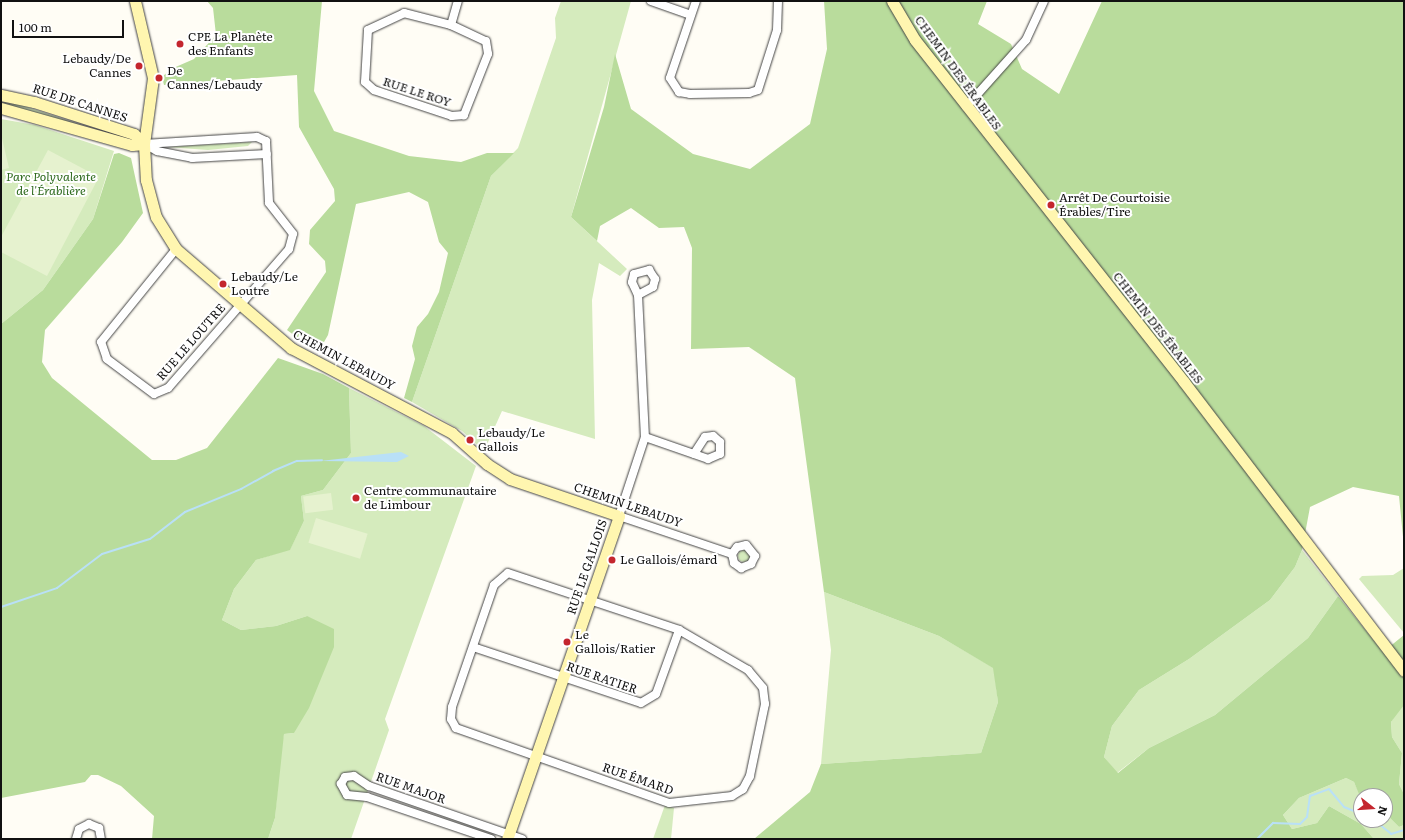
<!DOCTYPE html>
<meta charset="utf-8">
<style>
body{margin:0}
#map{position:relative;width:1405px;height:840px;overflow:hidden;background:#fffdf5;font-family:Literata,serif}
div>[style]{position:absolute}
.green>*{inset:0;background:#d5ebbd}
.round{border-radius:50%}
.forest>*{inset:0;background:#b9dc9c}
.pitch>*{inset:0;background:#e6f2cf;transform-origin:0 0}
.water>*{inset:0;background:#b9e0f7}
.stream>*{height:2px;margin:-1px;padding:0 1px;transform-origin:1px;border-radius:1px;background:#b9e0f7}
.roads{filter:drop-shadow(0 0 1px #444) drop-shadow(0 0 1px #444)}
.street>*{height:8px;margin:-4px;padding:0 4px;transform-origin:4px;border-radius:4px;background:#fff}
.secondary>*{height:11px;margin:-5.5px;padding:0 5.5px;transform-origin:5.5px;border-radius:5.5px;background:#fff6b0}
.dots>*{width:11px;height:11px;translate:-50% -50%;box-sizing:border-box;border:2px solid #fff;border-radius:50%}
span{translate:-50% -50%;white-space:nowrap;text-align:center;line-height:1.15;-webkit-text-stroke:4px #fff;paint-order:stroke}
.poi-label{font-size:12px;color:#111}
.left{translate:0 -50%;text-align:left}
.right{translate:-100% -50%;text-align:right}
.street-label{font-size:12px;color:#111}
.park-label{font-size:12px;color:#2f6b1f;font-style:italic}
.frame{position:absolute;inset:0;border:2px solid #111;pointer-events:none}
.north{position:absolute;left:1353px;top:788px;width:40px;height:40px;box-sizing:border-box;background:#fff;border:1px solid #a0a0a0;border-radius:50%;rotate:107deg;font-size:11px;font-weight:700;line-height:16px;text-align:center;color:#111}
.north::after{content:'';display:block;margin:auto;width:14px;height:18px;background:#c4262e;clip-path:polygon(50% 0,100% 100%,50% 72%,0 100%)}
.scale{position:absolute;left:12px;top:20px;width:112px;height:18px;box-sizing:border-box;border:2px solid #111;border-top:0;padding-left:5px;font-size:12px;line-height:14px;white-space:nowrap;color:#111;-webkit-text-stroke:3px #fff;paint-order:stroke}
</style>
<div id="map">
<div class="green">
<div style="clip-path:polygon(561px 1px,631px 1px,571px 217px,627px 269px,620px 276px,599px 263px,592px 300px,595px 439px,502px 411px,484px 451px,462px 431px,412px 402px,491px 176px,518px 148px,556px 38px,555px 18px)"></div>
<div style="clip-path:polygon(1px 102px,22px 105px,84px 126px,1px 105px)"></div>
<div style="clip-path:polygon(1px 119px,35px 125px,114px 151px,93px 219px,43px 290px,1px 324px)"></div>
<div style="clip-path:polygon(252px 142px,248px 146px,208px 150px,167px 147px)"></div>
<div style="clip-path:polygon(349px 388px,424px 426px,476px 466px,385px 719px,389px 730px,351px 839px,268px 839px,275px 818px,281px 747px,284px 734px,294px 733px,307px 616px,276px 626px,241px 630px,222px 620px,234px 589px,256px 560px,290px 549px,304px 521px,301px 496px,323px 490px,351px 453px)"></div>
<div class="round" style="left:738px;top:550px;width:12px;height:12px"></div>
<div style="clip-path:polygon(1302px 550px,1338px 596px,1308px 638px,1215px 715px,1149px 748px,1117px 773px,1104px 757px,1112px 726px,1139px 690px,1189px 659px,1270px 600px,1295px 567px)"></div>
<div style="clip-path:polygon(1404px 568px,1404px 633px,1359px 579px,1362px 576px,1393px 575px)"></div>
<div style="clip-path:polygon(824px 592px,939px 636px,994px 668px,998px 702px,981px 753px,821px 764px,831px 650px)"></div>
<div style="clip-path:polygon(1402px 703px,1404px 705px,1404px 794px,1399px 784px,1402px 753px,1392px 737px,1391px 722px)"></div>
<div style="clip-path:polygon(1346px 778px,1354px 782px,1361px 797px,1361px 820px,1381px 821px,1389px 817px,1399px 827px,1404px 825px,1404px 839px,1374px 839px,1361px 824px,1329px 806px,1317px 823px,1292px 829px,1283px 815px,1299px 798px)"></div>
<div style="clip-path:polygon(665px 805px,674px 808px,671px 839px,653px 839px)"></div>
</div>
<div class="forest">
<div style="clip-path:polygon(207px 1px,322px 1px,314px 91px,334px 131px,409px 156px,461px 162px,487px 153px,514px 153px,491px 176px,412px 402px,404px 398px,415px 359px,412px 346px,417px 327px,428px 314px,439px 292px,448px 253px,439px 242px,428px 202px,409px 192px,356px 204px,328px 335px,320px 349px,310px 347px,287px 330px,326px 272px,325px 261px,309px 244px,310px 230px,335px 201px,334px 189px,299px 127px,297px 75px,164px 85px,162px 77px,171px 69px,194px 59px,216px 35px,213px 8px)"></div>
<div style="clip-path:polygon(824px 1px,987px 1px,978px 24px,1011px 44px,1022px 69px,1059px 94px,1102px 1px,1404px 1px,1404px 547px,1399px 496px,1353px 487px,1310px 507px,1302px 550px,1295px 567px,1270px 600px,1189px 659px,1139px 690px,1112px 726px,1104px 757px,1118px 773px,1149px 748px,1215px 715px,1308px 638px,1338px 596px,1383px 652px,1404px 635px,1404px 705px,1391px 722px,1392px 737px,1402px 753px,1399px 784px,1404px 794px,1404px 825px,1399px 827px,1389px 817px,1385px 819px,1385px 796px,1361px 799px,1354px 782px,1346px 778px,1299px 798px,1283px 815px,1292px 829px,1317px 823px,1329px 806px,1361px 824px,1374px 839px,754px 839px,810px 792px,821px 764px,981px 753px,998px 702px,993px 668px,939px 636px,824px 592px,795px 378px,749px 347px,691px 349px,692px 248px,684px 227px,659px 228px,631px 208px,600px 226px,597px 241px,571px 217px,604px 107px,615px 54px,631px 109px,693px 154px,750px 169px,810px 124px,827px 49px)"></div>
<div style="clip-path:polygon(119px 153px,131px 158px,143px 213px,122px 242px,45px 330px,42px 362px,52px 378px,152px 460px,176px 460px,207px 448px,278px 358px,323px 374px,349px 388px,351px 453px,323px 490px,301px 496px,304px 521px,290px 550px,256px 560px,234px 589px,222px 620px,241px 630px,276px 626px,307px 616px,334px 629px,334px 647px,309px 708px,294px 733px,284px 734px,275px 818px,268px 839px,152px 839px,154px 816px,121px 786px,98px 775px,91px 775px,85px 782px,1px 798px,1px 324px,43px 290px,93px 219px,114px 154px)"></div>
</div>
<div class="pitch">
<div style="clip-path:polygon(1px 134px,9px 168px,1px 170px)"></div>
<div style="clip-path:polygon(48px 150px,99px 177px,47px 276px,1px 252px,1px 237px)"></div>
<div style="left:331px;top:493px;width:17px;height:28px;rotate:83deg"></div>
<div style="left:316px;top:518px;width:54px;height:26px;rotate:17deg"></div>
</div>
<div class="water">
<div style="clip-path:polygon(401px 452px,409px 456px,397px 462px,320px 461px)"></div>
</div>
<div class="stream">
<div style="left:1px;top:607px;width:59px;rotate:-18.7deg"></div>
<div style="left:57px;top:588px;width:56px;rotate:-37.1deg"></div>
<div style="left:102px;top:554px;width:50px;rotate:-17.4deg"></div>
<div style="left:150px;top:539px;width:44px;rotate:-37.6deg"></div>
<div style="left:185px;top:512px;width:61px;rotate:-22.3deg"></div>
<div style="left:241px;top:489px;width:37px;rotate:-29deg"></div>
<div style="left:273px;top:471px;width:26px;rotate:-23deg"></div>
<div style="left:297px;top:461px;width:25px;rotate:-2deg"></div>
<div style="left:1374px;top:820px;width:22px;rotate:39deg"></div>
<div style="left:1391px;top:834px;width:14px;rotate:-17deg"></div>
<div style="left:1257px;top:839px;width:23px;rotate:-45deg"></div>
<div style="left:1273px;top:823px;width:27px;rotate:2deg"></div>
<div style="left:1300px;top:824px;width:10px;rotate:-45deg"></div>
<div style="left:1307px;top:817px;width:21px;rotate:-82deg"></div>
<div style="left:1310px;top:796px;width:20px;rotate:-20deg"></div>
<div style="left:1329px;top:789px;width:23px;rotate:50deg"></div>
<div style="left:1344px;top:807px;width:18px;rotate:22deg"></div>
</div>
<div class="roads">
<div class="street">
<div style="left:651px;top:1px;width:42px;rotate:19.3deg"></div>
<div style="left:696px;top:1px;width:81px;rotate:108.7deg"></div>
<div style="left:670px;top:78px;width:17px;rotate:57deg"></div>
<div style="left:679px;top:92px;width:11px;rotate:10deg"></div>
<div style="left:690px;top:94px;width:59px;rotate:-1deg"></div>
<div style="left:749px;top:93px;width:9px;rotate:-18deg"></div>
<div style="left:758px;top:90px;width:63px;rotate:-72.4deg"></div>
<div style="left:777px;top:30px;width:29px;rotate:-88deg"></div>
<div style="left:404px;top:13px;width:49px;rotate:14.3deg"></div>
<div style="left:451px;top:25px;width:38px;rotate:25deg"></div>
<div style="left:486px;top:41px;width:13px;rotate:81deg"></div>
<div style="left:488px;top:54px;width:66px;rotate:111.5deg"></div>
<div style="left:464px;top:115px;width:12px;rotate:175deg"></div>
<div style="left:452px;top:116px;width:82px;rotate:-161.6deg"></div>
<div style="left:374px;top:90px;width:12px;rotate:-138deg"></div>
<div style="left:365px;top:82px;width:52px;rotate:-86.7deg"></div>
<div style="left:368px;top:30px;width:40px;rotate:-25deg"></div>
<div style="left:451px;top:25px;width:25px;rotate:-74deg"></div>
<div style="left:966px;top:107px;width:90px;rotate:-48.2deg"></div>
<div style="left:1026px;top:40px;width:43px;rotate:-65.2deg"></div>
<div style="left:144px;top:144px;width:113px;rotate:-3.5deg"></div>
<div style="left:257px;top:137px;width:10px;rotate:24deg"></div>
<div style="left:266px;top:141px;width:62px;rotate:87.2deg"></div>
<div style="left:269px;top:203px;width:39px;rotate:52deg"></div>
<div style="left:293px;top:234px;width:16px;rotate:105deg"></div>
<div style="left:289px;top:249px;width:184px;rotate:131deg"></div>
<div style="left:168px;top:388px;width:15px;rotate:157deg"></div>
<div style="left:154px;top:394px;width:59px;rotate:-143.3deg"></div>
<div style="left:107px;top:359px;width:18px;rotate:-109deg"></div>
<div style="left:101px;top:342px;width:119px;rotate:-51.1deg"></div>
<div style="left:144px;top:144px;width:15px;rotate:28deg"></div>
<div style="left:157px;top:151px;width:36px;rotate:11deg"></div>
<div style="left:192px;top:158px;width:75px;rotate:-3.1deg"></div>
<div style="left:638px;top:295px;width:14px;rotate:-115deg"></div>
<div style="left:632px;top:282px;width:8px;rotate:-76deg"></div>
<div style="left:634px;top:274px;width:16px;rotate:-15deg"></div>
<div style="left:649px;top:270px;width:11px;rotate:56deg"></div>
<div style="left:655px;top:279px;width:8px;rotate:104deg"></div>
<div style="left:653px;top:287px;width:17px;rotate:152deg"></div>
<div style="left:638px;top:295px;width:142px;rotate:87.2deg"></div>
<div style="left:645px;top:437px;width:83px;rotate:108.2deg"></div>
<div style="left:619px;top:516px;width:119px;rotate:18.6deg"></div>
<div style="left:732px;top:554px;width:9px;rotate:77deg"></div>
<div style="left:734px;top:563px;width:9px;rotate:36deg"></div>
<div style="left:741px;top:568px;width:11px;rotate:-22deg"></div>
<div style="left:751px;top:564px;width:9px;rotate:-63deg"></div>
<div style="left:755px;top:556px;width:14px;rotate:-129deg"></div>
<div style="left:746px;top:545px;width:9px;rotate:167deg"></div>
<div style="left:737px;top:547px;width:9px;rotate:126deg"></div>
<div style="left:645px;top:437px;width:67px;rotate:19.2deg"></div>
<div style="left:708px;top:459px;width:13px;rotate:-23deg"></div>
<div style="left:720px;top:454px;width:12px;rotate:-90deg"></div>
<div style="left:720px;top:442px;width:9px;rotate:-139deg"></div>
<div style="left:713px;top:436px;width:8px;rotate:173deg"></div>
<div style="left:705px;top:437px;width:20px;rotate:123deg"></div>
<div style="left:508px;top:573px;width:180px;rotate:18.4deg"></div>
<div style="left:679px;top:630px;width:80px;rotate:30.1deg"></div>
<div style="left:748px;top:670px;width:23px;rotate:50deg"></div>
<div style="left:763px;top:688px;width:16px;rotate:83deg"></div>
<div style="left:765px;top:704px;width:74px;rotate:101.8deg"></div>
<div style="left:750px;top:776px;width:15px;rotate:118deg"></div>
<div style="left:743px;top:789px;width:13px;rotate:148deg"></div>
<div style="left:732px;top:796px;width:63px;rotate:173.7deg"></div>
<div style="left:669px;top:803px;width:226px;rotate:-160.6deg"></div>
<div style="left:456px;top:728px;width:10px;rotate:-119deg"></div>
<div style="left:451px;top:719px;width:12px;rotate:-85deg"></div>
<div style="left:452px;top:707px;width:129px;rotate:-71deg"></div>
<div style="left:494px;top:585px;width:18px;rotate:-41deg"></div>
<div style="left:473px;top:647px;width:177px;rotate:18.4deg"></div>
<div style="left:641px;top:703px;width:17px;rotate:-31deg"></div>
<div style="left:656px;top:694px;width:68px;rotate:-70.2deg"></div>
<div style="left:76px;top:839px;width:10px;rotate:-73deg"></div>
<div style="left:79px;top:829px;width:11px;rotate:-27deg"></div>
<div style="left:89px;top:824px;width:11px;rotate:22deg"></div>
<div style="left:99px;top:828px;width:11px;rotate:80deg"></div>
<div style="left:491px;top:839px;width:131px;rotate:-161.3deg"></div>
<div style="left:367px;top:797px;width:20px;rotate:-174deg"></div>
<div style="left:347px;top:795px;width:13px;rotate:-119deg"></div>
<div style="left:341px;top:784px;width:8px;rotate:-60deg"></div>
<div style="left:345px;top:777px;width:9px;rotate:-6deg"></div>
<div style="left:354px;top:776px;width:18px;rotate:34deg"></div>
<div style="left:369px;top:786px;width:162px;rotate:19.1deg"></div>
</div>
<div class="secondary">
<div style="left:135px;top:1px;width:79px;rotate:76.8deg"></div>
<div style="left:153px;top:78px;width:67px;rotate:97.8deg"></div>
<div style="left:144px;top:144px;width:36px;rotate:87deg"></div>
<div style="left:146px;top:180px;width:38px;rotate:75deg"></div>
<div style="left:156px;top:217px;width:38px;rotate:58deg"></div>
<div style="left:176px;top:249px;width:152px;rotate:40.7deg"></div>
<div style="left:291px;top:348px;width:182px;rotate:27.8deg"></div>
<div style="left:452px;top:433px;width:47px;rotate:41.5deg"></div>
<div style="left:487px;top:464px;width:27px;rotate:33deg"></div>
<div style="left:510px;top:479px;width:115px;rotate:18.7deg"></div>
<div style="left:619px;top:516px;width:342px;rotate:109.1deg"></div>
<div style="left:892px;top:1px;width:45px;rotate:59.5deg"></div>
<div style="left:915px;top:40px;width:435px;rotate:51.8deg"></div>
<div style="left:1184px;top:382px;width:363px;rotate:52.7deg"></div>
<div style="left:1px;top:95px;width:34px;rotate:12deg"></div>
<div style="left:34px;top:102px;width:105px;rotate:17.7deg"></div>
<div style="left:134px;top:134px;width:14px;rotate:45deg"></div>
<div style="left:1px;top:108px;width:136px;rotate:15.8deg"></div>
<div style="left:132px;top:145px;width:12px;rotate:-5deg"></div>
</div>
</div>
<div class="dots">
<div style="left:180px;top:44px;background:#c4262e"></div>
<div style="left:139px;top:66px;background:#c4262e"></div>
<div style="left:159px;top:78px;background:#c4262e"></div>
<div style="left:1051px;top:205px;background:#c4262e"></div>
<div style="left:223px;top:284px;background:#c4262e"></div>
<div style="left:470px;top:440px;background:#c4262e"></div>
<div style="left:356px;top:498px;background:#c4262e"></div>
<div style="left:612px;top:560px;background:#c4262e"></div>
<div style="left:567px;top:642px;background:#c4262e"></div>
</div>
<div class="poi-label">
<span class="left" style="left:188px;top:44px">CPE La Planète<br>des Enfants</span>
<span class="right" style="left:131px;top:66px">Lebaudy/De<br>Cannes</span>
<span class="left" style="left:167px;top:78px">De<br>Cannes/Lebaudy</span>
<span class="left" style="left:1059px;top:205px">Arrêt De Courtoisie<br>Érables/Tire</span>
<span class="left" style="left:231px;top:284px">Lebaudy/Le<br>Loutre</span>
<span class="left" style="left:478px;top:440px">Lebaudy/Le<br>Gallois</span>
<span class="left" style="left:364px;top:498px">Centre communautaire<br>de Limbour</span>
<span class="left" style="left:620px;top:560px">Le Gallois/émard</span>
<span class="left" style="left:575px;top:642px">Le<br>Gallois/Ratier</span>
</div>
<div class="street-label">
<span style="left:958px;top:73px;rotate:54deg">CHEMIN DES ÉRABLES</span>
<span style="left:417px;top:92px;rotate:18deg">RUE LE ROY</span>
<span style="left:80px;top:103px;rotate:18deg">RUE DE CANNES</span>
<span style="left:1158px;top:328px;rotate:52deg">CHEMIN DES ÉRABLES</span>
<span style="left:191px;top:342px;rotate:-49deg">RUE LE LOUTRE</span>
<span style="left:344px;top:360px;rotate:28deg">CHEMIN LEBAUDY</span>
<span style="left:628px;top:505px;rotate:19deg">CHEMIN LEBAUDY</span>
<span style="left:587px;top:567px;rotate:-71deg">RUE LE GALLOIS</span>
<span style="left:602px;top:678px;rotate:19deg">RUE RATIER</span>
<span style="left:638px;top:779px;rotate:19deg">RUE ÉMARD</span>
<span style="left:411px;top:788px;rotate:19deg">RUE MAJOR</span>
</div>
<div class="park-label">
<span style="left:51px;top:184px">Parc Polyvalente<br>de l'Érablière</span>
</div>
<div class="frame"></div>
<div class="north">N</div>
<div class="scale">100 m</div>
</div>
